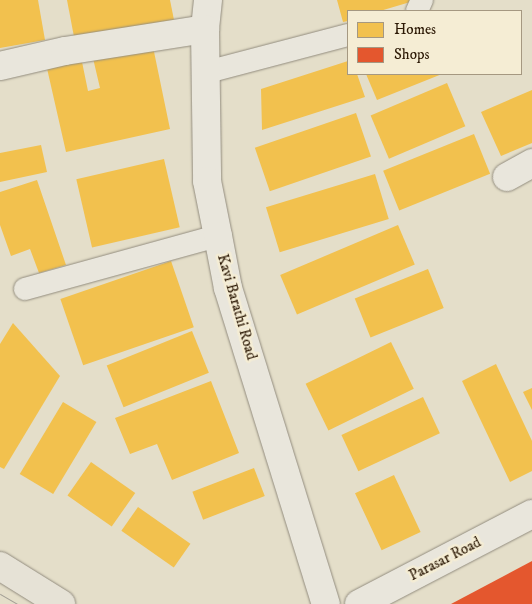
<!DOCTYPE html>
<style>
body{margin:0}
#map{position:relative;width:532px;height:604px;overflow:hidden;background:#e4dec9;font-family:"IM FELL DW Pica",serif}
div>[style]{position:absolute}
.homes>*{inset:0;background:#f2c14e;transform-origin:0 0}
.shops>*{inset:0;background:#e4572e}
.roads{filter:drop-shadow(0 0 1px #928c7e) drop-shadow(0 0 1px #928c7e)}
.lane>*{height:22px;margin:-11px;padding:0 11px;transform-origin:11px;border-radius:11px;background:#e9e6dc}
.street>*{height:28px;margin:-14px;padding:0 14px;transform-origin:14px;border-radius:14px;background:#e9e6dc}
.primary>*{height:28px;margin:-14px;padding:0 14px;transform-origin:14px;border-radius:14px;background:#e6e2d6}
.tram>*{height:1px;margin:-0.5px;padding:0 0.5px;transform-origin:0.5px;border-radius:0.5px;background:#a4a096}
span{translate:-50% -50%;white-space:nowrap;text-align:center;line-height:1.15;-webkit-text-stroke:5px #f5edd4;paint-order:stroke}
.street-label{font-size:15px;color:#2c1905}
.legend{position:absolute;left:347px;top:10px;width:175px;height:65px;box-sizing:border-box;background:#f5edd4;border:1px solid #a59881;margin:0;padding:6px 9px;list-style:none;font-size:15px;color:#2c1905}
.legend li{display:flex;align-items:center;gap:10px;height:25px}
.legend b{width:25px;border:1px solid #a59881}
</style>
<div id="map">
<div class="homes">
<div style="clip-path:polygon(0 0,38px 0,45px 40px,0 48px)"></div>
<div style="clip-path:polygon(67px 0,170px 0,175px 25px,75px 42px)"></div>
<div style="clip-path:polygon(337px 0,417px 0,380px 11px,348px 11px,348px 21px,343px 22px)"></div>
<div style="clip-path:polygon(152px 42px,170px 129px,66px 152px,46px 64px,81px 57px,88px 91px,100px 88px,92px 54px)"></div>
<div style="clip-path:polygon(348px 61px,348px 74px,357px 74px,365px 97px,262px 130px,261px 89px)"></div>
<div style="clip-path:polygon(366px 74px,442px 74px,377px 100px)"></div>
<div style="left:447px;top:83px;width:47px;height:83px;rotate:67deg"></div>
<div style="clip-path:polygon(532px 90px,532px 143px,501px 156px,481px 112px)"></div>
<div style="left:356px;top:113px;width:46px;height:107px;rotate:71deg"></div>
<div style="left:474px;top:134px;width:43px;height:98px;rotate:68deg"></div>
<div style="clip-path:polygon(41px 145px,47px 172px,0 182px,0 153px)"></div>
<div style="left:164px;top:159px;width:70px;height:90px;rotate:77deg"></div>
<div style="left:375px;top:174px;width:47px;height:114px;rotate:73deg"></div>
<div style="clip-path:polygon(37px 180px,66px 265px,39px 273px,30px 249px,11px 256px,0 225px,0 192px)"></div>
<div style="left:398px;top:225px;width:43px;height:128px;rotate:67deg"></div>
<div style="left:171px;top:261px;width:70px;height:117px;rotate:71deg"></div>
<div style="left:428px;top:269px;width:42px;height:79px;rotate:68deg"></div>
<div style="clip-path:polygon(13px 323px,60px 376px,4px 469px,0 467px,0 344px)"></div>
<div style="left:192px;top:331px;width:45px;height:92px;rotate:68deg"></div>
<div style="left:391px;top:342px;width:52px;height:95px;rotate:64deg"></div>
<div style="clip-path:polygon(496px 364px,532px 441px,532px 471px,510px 482px,462px 381px)"></div>
<div style="clip-path:polygon(211px 381px,239px 453px,172px 480px,157px 444px,130px 454px,115px 418px)"></div>
<div style="clip-path:polygon(532px 388px,532px 410px,523px 392px)"></div>
<div style="left:423px;top:397px;width:40px;height:90px;rotate:65deg"></div>
<div style="left:63px;top:402px;width:39px;height:84px;rotate:31deg"></div>
<div style="left:91px;top:462px;width:54px;height:41px;rotate:35deg"></div>
<div style="left:254px;top:468px;width:30px;height:66px;rotate:69deg"></div>
<div style="left:394px;top:475px;width:63px;height:43px;rotate:65deg"></div>
<div style="left:138px;top:507px;width:64px;height:29px;rotate:35deg"></div>
</div>
<div class="shops">
<div style="clip-path:polygon(532px 561px,532px 604px,451px 604px)"></div>
</div>
<div class="roads">
<div class="lane">
<div style="left:417px;top:11px;width:12px;rotate:-66deg"></div>
<div style="left:207px;top:72px;width:146px;rotate:-14.7deg"></div>
<div style="left:25px;top:289px;width:200px;rotate:-15.4deg"></div>
</div>
<div class="street">
<div style="left:208px;top:0;width:29px;rotate:96deg"></div>
<div style="left:205px;top:29px;width:152px;rotate:89.2deg"></div>
<div style="left:207px;top:181px;width:56px;rotate:78.7deg"></div>
<div style="left:218px;top:236px;width:53px;rotate:79.1deg"></div>
<div style="left:228px;top:288px;width:331px;rotate:72.8deg"></div>
<div style="left:0;top:66px;width:67px;rotate:-13deg"></div>
<div style="left:65px;top:51px;width:142px;rotate:-8.9deg"></div>
<div style="left:507px;top:177px;width:29px;rotate:-29deg"></div>
<div style="left:359px;top:604px;width:195px;rotate:-27.5deg"></div>
</div>
<div class="primary">
<div style="left:0;top:566px;width:72px;rotate:31.9deg"></div>
</div>
</div>
<div class="tram">
<div style="left:0;top:594px;width:20px;rotate:30deg"></div>
</div>
<div class="street-label">
<span style="left:237px;top:307px;rotate:74deg">Kavi Barathi Road</span>
<span style="left:445px;top:559px;rotate:-27deg">Parasar Road</span>
</div>
<ul class="legend">
<li><b style="height:14px;background:#f2c14e"></b>Homes</li>
<li><b style="height:14px;background:#e4572e"></b>Shops</li>
</ul>
</div>
